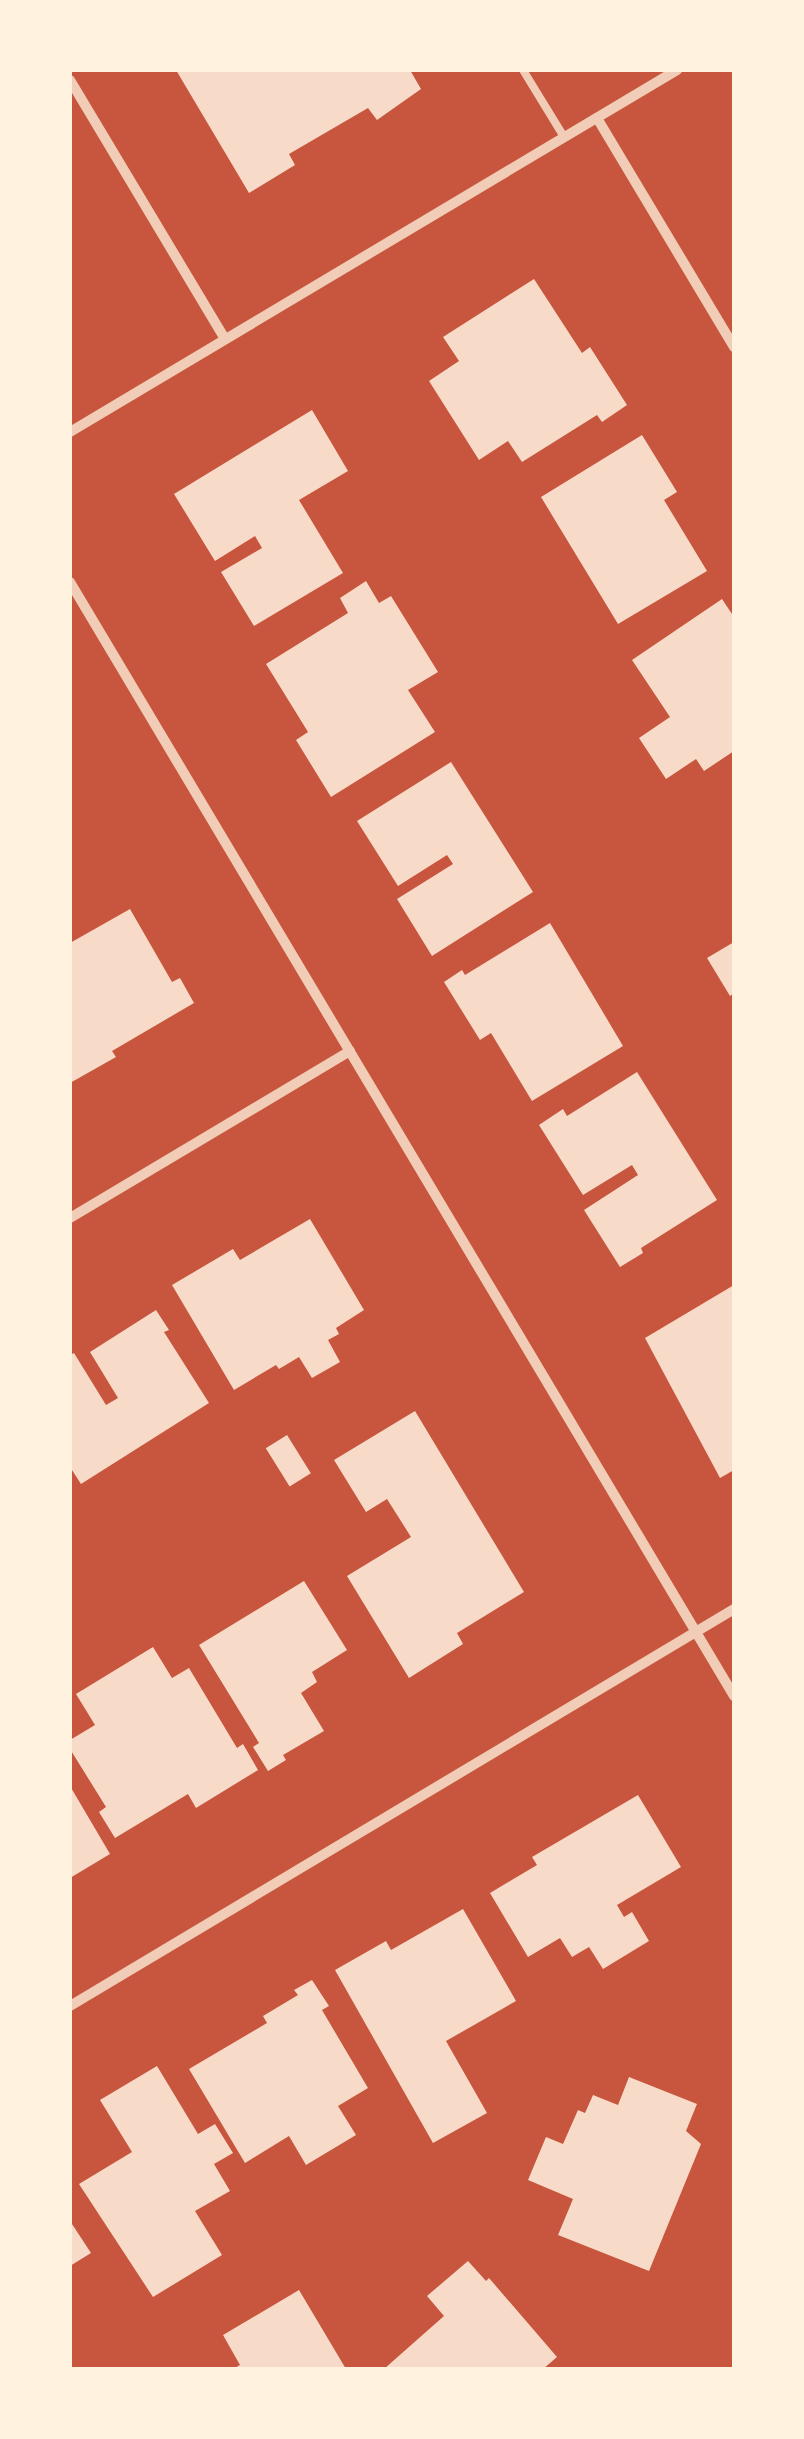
<!DOCTYPE html>
<style>
body{margin:0}
#map{position:relative;width:804px;height:2439px;overflow:hidden;background:#c8553d;font-family:Montserrat,sans-serif}
div>[style]{position:absolute}
.building>*{inset:0;background:#f7dbc8;transform-origin:0 0}
.service>*{height:8px;margin:-4px;padding:0 4px;transform-origin:4px;border-radius:4px;background:#f1ccb7}
.minor>*{height:10px;margin:-5px;padding:0 5px;transform-origin:5px;border-radius:5px;background:#f1ccb7}
span{translate:-50% -50%;white-space:nowrap;text-align:center;line-height:1.15;-webkit-text-stroke:9px #fff3e0;paint-order:stroke}
.frame{position:absolute;inset:0;border:72px solid #fff3e0;pointer-events:none}
</style>
<div id="map">
<div class="building">
<div style="clip-path:polygon(176px 70px,410px 70px,421px 89px,377px 120px,368px 108px,289px 154px,295px 165px,249px 193px)"></div>
<div style="clip-path:polygon(534px 279px,582px 353px,590px 347px,627px 405px,602px 422px,597px 415px,522px 462px,508px 441px,479px 460px,429px 381px,459px 361px,443px 337px)"></div>
<div style="clip-path:polygon(312px 410px,348px 471px,299px 500px,343px 573px,254px 626px,221px 572px,262px 548px,255px 536px,215px 561px,174px 494px)"></div>
<div style="clip-path:polygon(642px 435px,677px 492px,664px 500px,707px 571px,618px 624px,541px 497px)"></div>
<div style="clip-path:polygon(366px 581px,379px 603px,391px 596px,438px 672px,408px 690px,435px 732px,331px 797px,296px 740px,308px 732px,266px 664px,348px 613px,340px 598px)"></div>
<div style="clip-path:polygon(722px 599px,734px 617px,734px 751px,704px 771px,696px 759px,666px 779px,639px 738px,670px 717px,632px 660px)"></div>
<div style="clip-path:polygon(451px 762px,533px 892px,432px 956px,397px 899px,453px 864px,447px 855px,398px 886px,357px 821px)"></div>
<div style="clip-path:polygon(130px 909px,172px 982px,180px 978px,194px 1003px,112px 1051px,116px 1057px,70px 1083px,70px 943px)"></div>
<div style="clip-path:polygon(550px 923px,623px 1046px,532px 1101px,491px 1033px,480px 1040px,444px 982px,462px 970px,465px 975px)"></div>
<div style="clip-path:polygon(734px 942px,734px 993px,730px 996px,707px 958px)"></div>
<div style="clip-path:polygon(637px 1072px,717px 1200px,641px 1248px,643px 1253px,620px 1267px,584px 1210px,638px 1175px,632px 1165px,583px 1195px,539px 1125px,563px 1109px,567px 1116px)"></div>
<div style="clip-path:polygon(310px 1219px,364px 1310px,336px 1328px,339px 1334px,328px 1340px,340px 1362px,312px 1378px,299px 1357px,279px 1369px,276px 1365px,234px 1390px,172px 1285px,233px 1249px,240px 1260px)"></div>
<div style="clip-path:polygon(734px 1285px,734px 1470px,720px 1478px,645px 1338px)"></div>
<div style="clip-path:polygon(156px 1310px,169px 1330px,164px 1332px,209px 1403px,81px 1484px,70px 1467px,70px 1355px,74px 1353px,106px 1405px,118px 1398px,90px 1352px)"></div>
<div style="clip-path:polygon(415px 1411px,524px 1592px,457px 1633px,463px 1644px,409px 1678px,347px 1576px,411px 1537px,387px 1499px,366px 1512px,334px 1460px)"></div>
<div style="left:287px;top:1435px;width:45px;height:25px;rotate:58deg"></div>
<div style="clip-path:polygon(304px 1581px,347px 1650px,312px 1672px,317px 1682px,301px 1693px,324px 1731px,283px 1755px,286px 1760px,268px 1771px,253px 1747px,259px 1743px,199px 1645px)"></div>
<div style="clip-path:polygon(153px 1647px,172px 1678px,189px 1668px,237px 1748px,243px 1744px,258px 1770px,196px 1808px,188px 1794px,115px 1838px,99px 1812px,106px 1807px,70px 1749px,70px 1740px,95px 1725px,76px 1694px)"></div>
<div style="clip-path:polygon(70px 1786px,110px 1854px,70px 1878px)"></div>
<div style="clip-path:polygon(638px 1795px,681px 1867px,617px 1905px,624px 1917px,632px 1912px,649px 1941px,603px 1969px,589px 1947px,572px 1957px,560px 1938px,528px 1957px,490px 1893px,537px 1865px,532px 1857px)"></div>
<div style="clip-path:polygon(463px 1909px,516px 2001px,446px 2041px,487px 2113px,433px 2143px,335px 1970px,386px 1941px,391px 1950px)"></div>
<div style="clip-path:polygon(312px 1980px,329px 2006px,322px 2010px,368px 2088px,338px 2106px,356px 2135px,306px 2165px,289px 2136px,245px 2163px,189px 2069px,267px 2023px,263px 2016px,298px 1995px,294px 1990px)"></div>
<div style="clip-path:polygon(157px 2066px,198px 2134px,215px 2124px,233px 2153px,214px 2164px,230px 2191px,195px 2211px,222px 2255px,153px 2297px,79px 2184px,132px 2152px,100px 2100px)"></div>
<div style="clip-path:polygon(629px 2077px,697px 2104px,686px 2131px,701px 2144px,649px 2271px,558px 2235px,573px 2199px,528px 2180px,546px 2137px,563px 2144px,578px 2110px,585px 2113px,593px 2095px,618px 2105px)"></div>
<div style="clip-path:polygon(70px 2221px,91px 2253px,70px 2266px)"></div>
<div style="clip-path:polygon(468px 2261px,486px 2281px,489px 2278px,557px 2357px,543px 2369px,384px 2369px,444px 2316px,427px 2296px)"></div>
<div style="clip-path:polygon(299px 2290px,346px 2369px,233px 2369px,240px 2365px,223px 2335px)"></div>
</div>
<div class="service">
<div style="left:523px;top:70px;width:79px;rotate:58.5deg"></div>
</div>
<div class="minor">
<div style="left:70px;top:80px;width:302px;rotate:59.1deg"></div>
<div style="left:597px;top:118px;width:267px;rotate:59.1deg"></div>
<div style="left:70px;top:432px;width:707px;rotate:-30.81deg"></div>
<div style="left:70px;top:582px;width:1297px;rotate:59.2deg"></div>
<div style="left:70px;top:1218px;width:326px;rotate:-30.8deg"></div>
<div style="left:70px;top:2006px;width:774px;rotate:-30.87deg"></div>
</div>
<div class="frame"></div>
</div>
